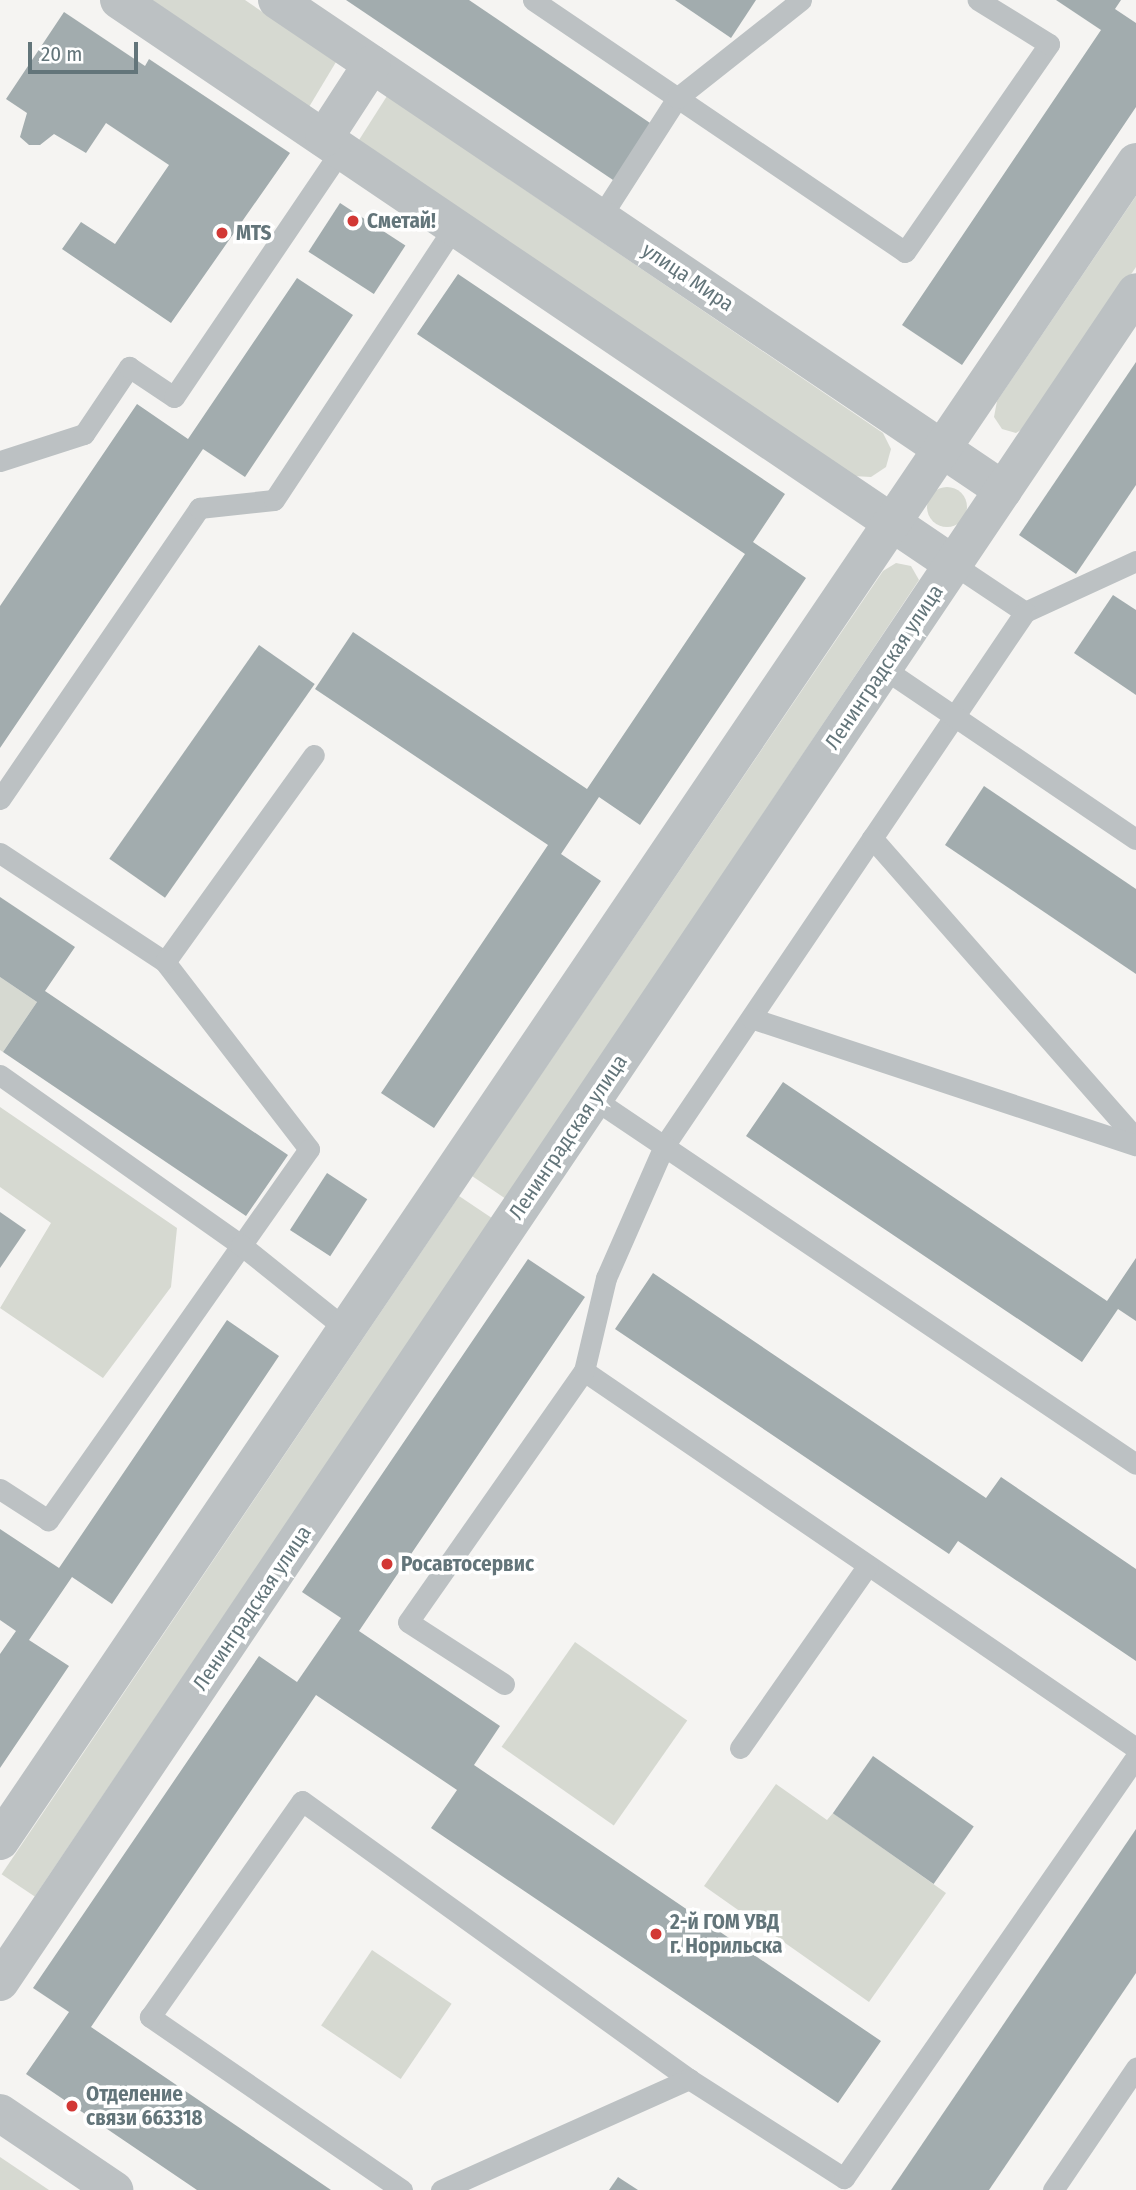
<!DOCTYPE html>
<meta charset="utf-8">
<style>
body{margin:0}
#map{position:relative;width:1136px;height:2190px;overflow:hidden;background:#f5f4f2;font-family:"Fira Sans Condensed",sans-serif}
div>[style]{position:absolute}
.green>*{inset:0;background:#d6d9d1;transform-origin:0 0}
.round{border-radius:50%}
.building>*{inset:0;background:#a2acae;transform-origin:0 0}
.service>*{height:21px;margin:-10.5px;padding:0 10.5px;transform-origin:10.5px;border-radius:10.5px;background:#bcc1c3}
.tertiary>*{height:38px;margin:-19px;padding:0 19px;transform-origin:19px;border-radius:19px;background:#bcc1c3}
.dots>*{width:19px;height:19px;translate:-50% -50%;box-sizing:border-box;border:4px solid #fff;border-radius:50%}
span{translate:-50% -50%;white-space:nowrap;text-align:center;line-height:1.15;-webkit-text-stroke:7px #fff;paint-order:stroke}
.poi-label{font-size:21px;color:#63757a;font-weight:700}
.left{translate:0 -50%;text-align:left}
.street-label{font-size:21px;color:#63757a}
.scale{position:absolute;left:28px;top:42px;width:110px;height:32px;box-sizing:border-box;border:4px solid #63757a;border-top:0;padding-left:9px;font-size:21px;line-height:24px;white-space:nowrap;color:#63757a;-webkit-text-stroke:5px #fff;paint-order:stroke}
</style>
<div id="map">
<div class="green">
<div style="clip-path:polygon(152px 0,245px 0,336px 62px,309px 107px)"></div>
<div style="clip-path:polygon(387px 96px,883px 433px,891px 449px,886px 467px,871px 477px,853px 476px,359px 140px)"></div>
<div style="clip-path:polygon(1136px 196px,1136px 267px,1029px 425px,1016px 433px,1002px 429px,994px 417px,997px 401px)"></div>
<div class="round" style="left:927px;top:487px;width:40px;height:40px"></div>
<div style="clip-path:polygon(896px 563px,911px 566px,919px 580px,506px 1199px,472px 1176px,883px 571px)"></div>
<div style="clip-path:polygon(0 977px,37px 1002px,3px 1052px,0 1050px)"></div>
<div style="clip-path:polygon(0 1107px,177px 1228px,171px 1287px,103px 1378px,0 1308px,51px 1223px,0 1187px)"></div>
<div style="left:459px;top:1196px;width:40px;height:818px;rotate:34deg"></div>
<div style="left:575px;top:1642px;width:137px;height:128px;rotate:35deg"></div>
<div style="clip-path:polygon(776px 1784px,827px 1820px,833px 1813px,946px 1893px,869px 2002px,704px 1886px)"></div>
<div style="left:372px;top:1950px;width:96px;height:91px;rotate:34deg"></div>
<div style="clip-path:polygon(0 2157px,49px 2190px,0 2190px)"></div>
</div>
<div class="building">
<div style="clip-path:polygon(346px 0,469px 0,653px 125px,616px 182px)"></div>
<div style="clip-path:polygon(675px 0,756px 0,731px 38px)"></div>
<div style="clip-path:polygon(1056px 0,1121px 0,1115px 9px,1136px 23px,1136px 107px,962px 365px,902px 325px,1101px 30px)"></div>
<div style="clip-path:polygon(64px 12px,145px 66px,149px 59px,290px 153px,171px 323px,62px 249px,81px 222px,115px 244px,169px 165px,106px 123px,86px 153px,54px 134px,40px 145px,29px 145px,20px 137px,27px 113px,6px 99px)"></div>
<div style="left:340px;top:203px;width:78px;height:58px;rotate:33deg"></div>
<div style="clip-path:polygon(458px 274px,785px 494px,753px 542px,806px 578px,640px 825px,599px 797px,561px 854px,601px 881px,434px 1128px,381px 1093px,548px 845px,315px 689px,353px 632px,587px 789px,745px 554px,417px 334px)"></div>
<div style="clip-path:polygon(297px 278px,353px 315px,245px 477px,203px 449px,0 748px,0 606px,137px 404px,188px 439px)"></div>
<div style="clip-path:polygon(1136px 362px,1136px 485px,1076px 574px,1019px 535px)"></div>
<div style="clip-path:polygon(1113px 595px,1136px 610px,1136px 695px,1074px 653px)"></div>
<div style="left:259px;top:645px;width:68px;height:261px;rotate:35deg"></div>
<div style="clip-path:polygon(984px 786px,1136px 889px,1136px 974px,945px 845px)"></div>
<div style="clip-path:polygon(0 897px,75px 947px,45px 991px,288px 1155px,246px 1216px,3px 1052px,37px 1002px,0 977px)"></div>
<div style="clip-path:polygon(783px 1082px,1107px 1301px,1136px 1258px,1136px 1321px,1118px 1309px,1082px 1362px,746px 1136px)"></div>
<div style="left:327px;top:1173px;width:48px;height:68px;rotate:33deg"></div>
<div style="clip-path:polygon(0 1212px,26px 1230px,0 1268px)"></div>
<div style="clip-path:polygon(528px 1259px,585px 1297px,359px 1631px,500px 1726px,474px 1765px,881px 2041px,838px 2103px,431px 1828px,457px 1790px,316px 1695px,91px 2027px,331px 2190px,197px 2190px,26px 2074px,69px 2012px,33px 1988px,259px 1656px,297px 1682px,341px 1618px,302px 1592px)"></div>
<div style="clip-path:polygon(653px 1273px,986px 1498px,1001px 1477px,1136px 1569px,1136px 1661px,958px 1541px,949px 1554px,615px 1329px)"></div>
<div style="clip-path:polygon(227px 1320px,279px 1356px,112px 1604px,72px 1577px,29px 1640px,69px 1666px,0 1768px,0 1654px,16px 1631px,0 1620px,0 1529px,59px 1568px)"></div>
<div style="left:873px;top:1756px;width:123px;height:70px;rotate:35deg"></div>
<div style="clip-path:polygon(1136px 1829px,1136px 1973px,989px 2190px,891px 2190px)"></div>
<div style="clip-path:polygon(618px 2177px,638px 2190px,609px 2190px)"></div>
</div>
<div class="service">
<div style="left:533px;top:0;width:449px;rotate:34.1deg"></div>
<div style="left:905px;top:252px;width:253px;rotate:-55.3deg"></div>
<div style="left:1049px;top:44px;width:84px;rotate:-148.2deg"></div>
<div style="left:600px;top:218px;width:143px;rotate:-57.3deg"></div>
<div style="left:677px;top:98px;width:158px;rotate:-38.3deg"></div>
<div style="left:0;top:461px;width:88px;rotate:-17.8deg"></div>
<div style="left:84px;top:434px;width:81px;rotate:-56.1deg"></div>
<div style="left:129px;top:367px;width:54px;rotate:33.7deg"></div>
<div style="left:174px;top:397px;width:298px;rotate:-55.9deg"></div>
<div style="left:953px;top:564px;width:87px;rotate:33.7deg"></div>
<div style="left:1025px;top:612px;width:122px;rotate:-24.7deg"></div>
<div style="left:1025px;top:612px;width:645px;rotate:124.06deg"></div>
<div style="left:664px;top:1146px;width:144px;rotate:113.7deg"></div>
<div style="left:606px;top:1278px;width:96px;rotate:103.3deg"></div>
<div style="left:584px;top:1371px;width:668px;rotate:34.33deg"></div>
<div style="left:883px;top:668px;width:305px;rotate:34.1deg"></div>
<div style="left:0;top:799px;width:353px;rotate:-55.6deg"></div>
<div style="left:199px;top:508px;width:75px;rotate:-6.1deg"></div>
<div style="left:274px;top:500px;width:327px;rotate:-56.6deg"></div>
<div style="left:872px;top:838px;width:400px;rotate:48.7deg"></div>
<div style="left:0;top:853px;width:198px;rotate:33.4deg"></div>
<div style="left:165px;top:962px;width:236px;rotate:52.4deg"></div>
<div style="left:309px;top:1149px;width:454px;rotate:125.1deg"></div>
<div style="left:48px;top:1520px;width:57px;rotate:-147.1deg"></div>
<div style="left:165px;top:962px;width:255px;rotate:-54.3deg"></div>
<div style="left:751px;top:1018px;width:405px;rotate:18.3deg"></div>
<div style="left:0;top:1075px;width:295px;rotate:35.2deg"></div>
<div style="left:241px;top:1245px;width:134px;rotate:38.7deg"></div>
<div style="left:594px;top:1099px;width:653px;rotate:33.96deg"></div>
<div style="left:504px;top:1684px;width:114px;rotate:-147.1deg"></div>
<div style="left:408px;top:1622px;width:307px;rotate:-55deg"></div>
<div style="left:740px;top:1748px;width:223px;rotate:-55deg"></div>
<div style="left:402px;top:2190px;width:306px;rotate:-145.5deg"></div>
<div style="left:150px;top:2017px;width:264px;rotate:-54.9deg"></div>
<div style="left:302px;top:1801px;width:477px;rotate:35.7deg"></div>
<div style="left:441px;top:2190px;width:272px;rotate:-24.1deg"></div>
<div style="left:689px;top:2079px;width:184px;rotate:32.6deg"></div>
<div style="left:844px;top:2178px;width:512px;rotate:-55.26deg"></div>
<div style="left:1053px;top:2190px;width:148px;rotate:-55.8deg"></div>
</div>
<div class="tertiary">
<div style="left:119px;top:0;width:1007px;rotate:34.07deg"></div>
<div style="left:277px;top:0;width:876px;rotate:34.02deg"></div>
<div style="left:324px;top:138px;width:88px;rotate:-57deg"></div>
<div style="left:0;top:1841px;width:2027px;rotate:-55.92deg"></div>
<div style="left:0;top:1982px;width:2036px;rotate:-56.09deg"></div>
<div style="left:0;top:2113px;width:138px;rotate:34deg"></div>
</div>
<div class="dots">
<div style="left:353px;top:221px;background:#d23835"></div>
<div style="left:222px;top:233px;background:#d23835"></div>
<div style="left:387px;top:1564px;background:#d23835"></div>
<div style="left:656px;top:1934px;background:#d23835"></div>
<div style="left:72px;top:2106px;background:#d23835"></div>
</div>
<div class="poi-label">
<span class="left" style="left:367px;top:221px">Сметай!</span>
<span class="left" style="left:236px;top:233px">MTS</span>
<span class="left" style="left:401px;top:1564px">Росавтосервис</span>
<span class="left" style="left:670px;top:1934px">2-й ГОМ УВД<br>г. Норильска</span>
<span class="left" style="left:86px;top:2106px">Отделение<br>связи 663318</span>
</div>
<div class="street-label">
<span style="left:688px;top:277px;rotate:34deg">улица Мира</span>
<span style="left:884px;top:667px;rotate:-56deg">Ленинградская улица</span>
<span style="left:568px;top:1137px;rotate:-56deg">Ленинградская улица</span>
<span style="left:252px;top:1608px;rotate:-56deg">Ленинградская улица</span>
</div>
<div class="scale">20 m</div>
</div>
